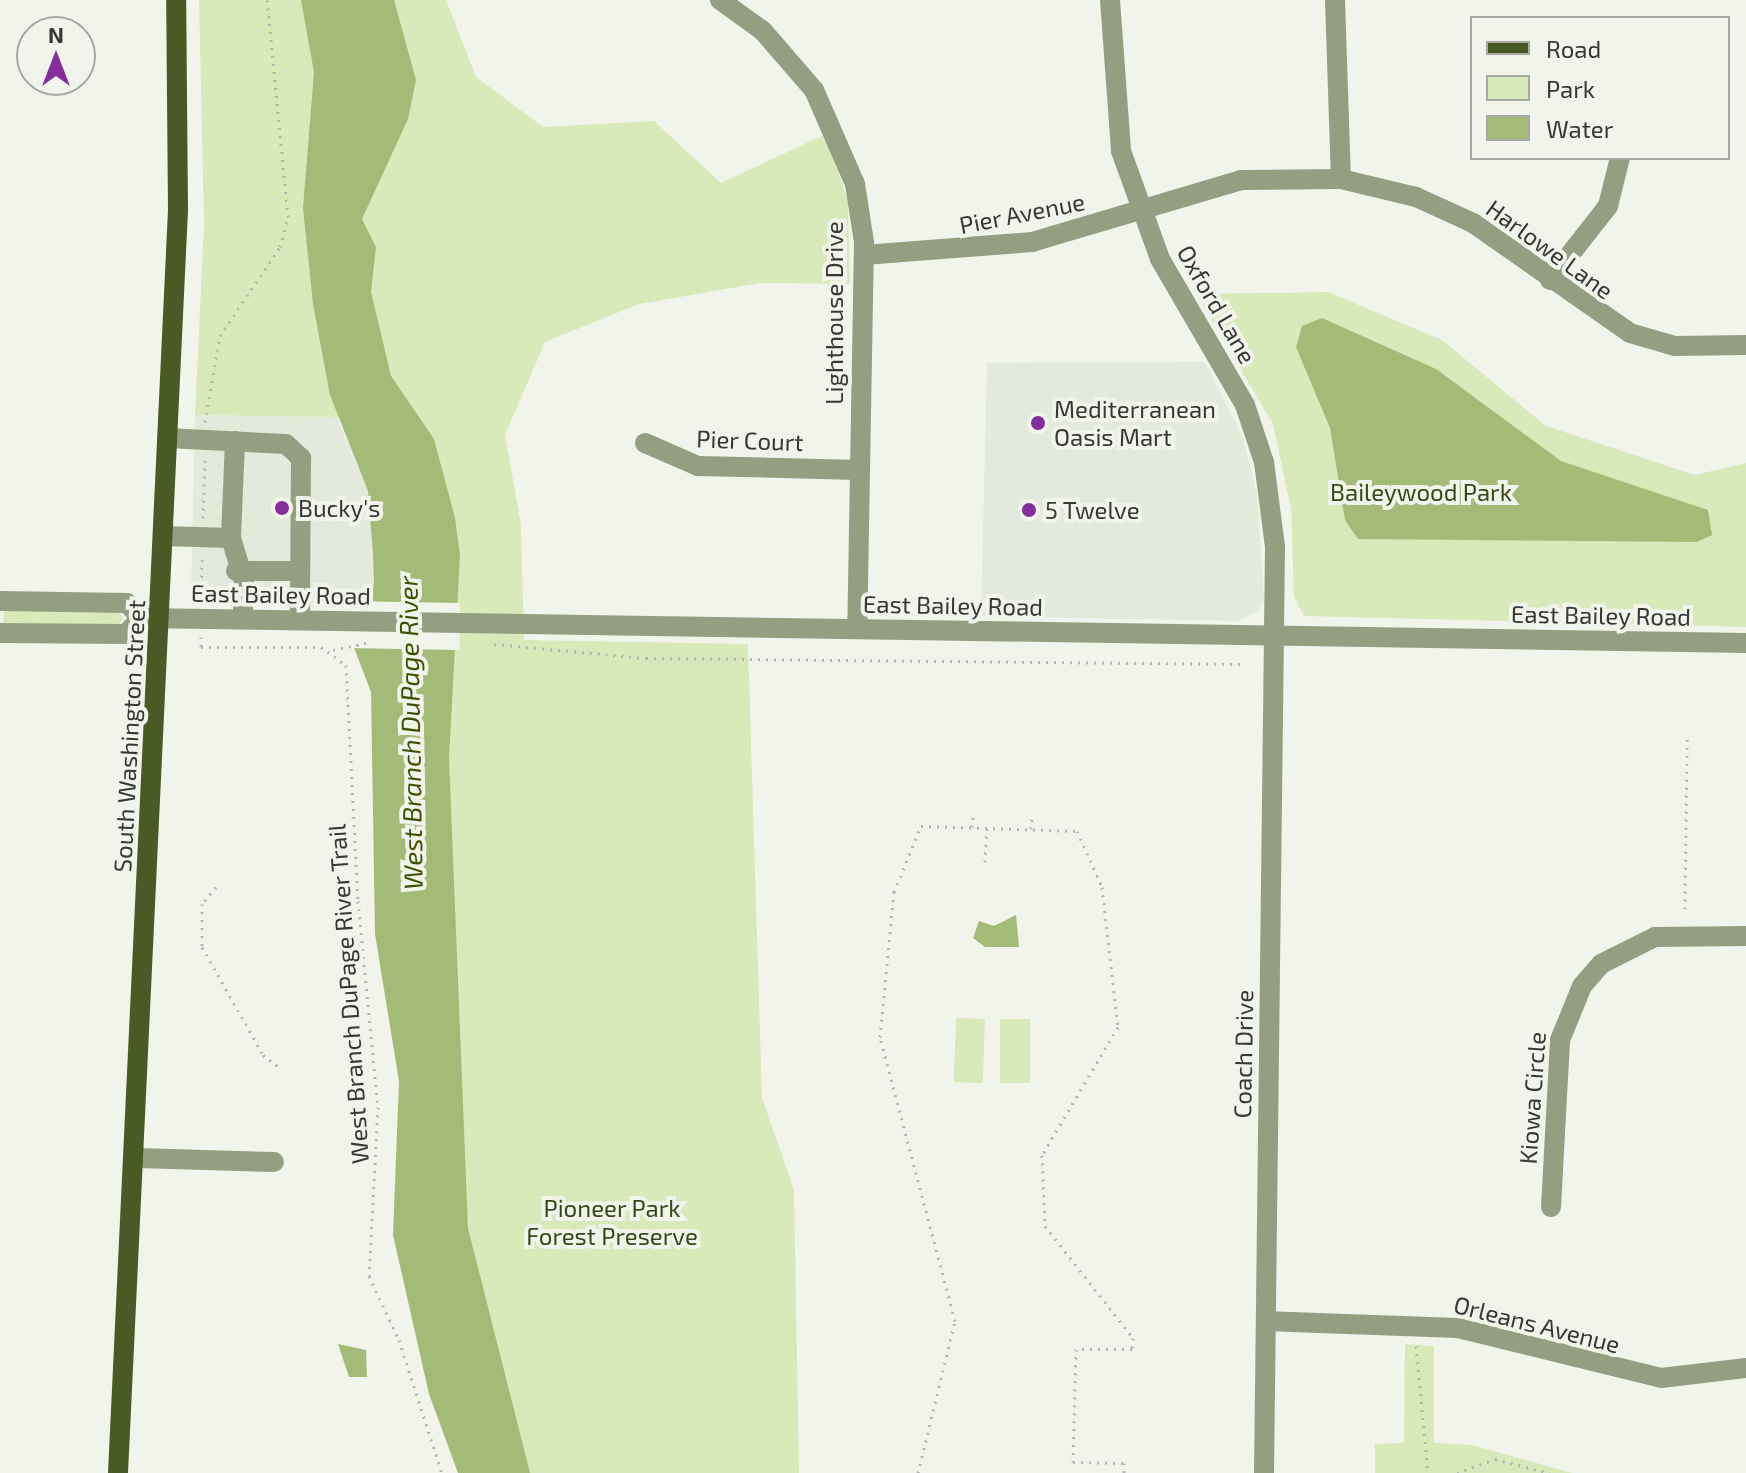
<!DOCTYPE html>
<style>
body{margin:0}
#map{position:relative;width:1746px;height:1473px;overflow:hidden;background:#f1f4eb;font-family:"Exo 2",sans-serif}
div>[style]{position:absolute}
.built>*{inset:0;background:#e4eadb}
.green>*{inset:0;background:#d8e9ba;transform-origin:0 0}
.water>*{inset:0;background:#a3bb76}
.pier>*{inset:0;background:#f1f4eb;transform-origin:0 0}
.path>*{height:3px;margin-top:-1.5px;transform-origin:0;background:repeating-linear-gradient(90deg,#b4b6af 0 2px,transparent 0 8px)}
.minor>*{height:20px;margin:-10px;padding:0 10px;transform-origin:10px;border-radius:10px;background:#949f82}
.major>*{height:20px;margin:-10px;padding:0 10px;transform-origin:10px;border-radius:10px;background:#495a24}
.dots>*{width:22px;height:22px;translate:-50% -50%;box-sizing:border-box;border:4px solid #f1f4eb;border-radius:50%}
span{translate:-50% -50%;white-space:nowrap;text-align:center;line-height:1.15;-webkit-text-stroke:8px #f1f4eb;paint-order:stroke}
.street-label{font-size:24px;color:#373834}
.poi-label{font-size:24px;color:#373834}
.left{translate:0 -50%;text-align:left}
.park-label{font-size:24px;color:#384715}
.water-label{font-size:26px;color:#3d5100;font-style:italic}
.legend{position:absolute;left:1470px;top:16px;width:260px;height:144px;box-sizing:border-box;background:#f1f4eb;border:2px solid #a7a9a2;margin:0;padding:10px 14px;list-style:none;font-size:24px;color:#373834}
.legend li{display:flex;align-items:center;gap:16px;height:40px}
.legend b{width:40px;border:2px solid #a7a9a2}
.north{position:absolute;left:16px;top:16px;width:80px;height:80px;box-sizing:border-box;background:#f1f4eb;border:2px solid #a7a9a2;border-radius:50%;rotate:0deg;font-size:22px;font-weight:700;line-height:32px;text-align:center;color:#373834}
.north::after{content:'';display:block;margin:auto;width:28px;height:36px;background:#852e9b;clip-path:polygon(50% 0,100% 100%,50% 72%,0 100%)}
</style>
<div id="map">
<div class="built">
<div style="clip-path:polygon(1205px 362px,1243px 437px,1257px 495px,1264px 598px,1258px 611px,1237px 621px,981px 616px,987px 363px)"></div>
<div style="clip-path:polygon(195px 415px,337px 417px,368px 491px,373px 555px,374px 583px,350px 599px,351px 608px,224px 606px,191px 592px)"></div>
</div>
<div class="green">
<div style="clip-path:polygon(199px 0,446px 0,476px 77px,543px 127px,654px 121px,721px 183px,826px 134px,848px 202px,850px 284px,760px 283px,639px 304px,545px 342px,505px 435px,521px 525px,524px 640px,748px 644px,762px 1098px,794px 1190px,799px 1473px,495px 1473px,463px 1385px,408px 466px,337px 417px,195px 415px,204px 224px)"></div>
<div style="clip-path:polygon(1328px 292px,1442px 340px,1546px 426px,1695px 475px,1746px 463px,1746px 627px,1304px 616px,1294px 596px,1291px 509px,1273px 424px,1196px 294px)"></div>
<div style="clip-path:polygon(4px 610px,118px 611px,123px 618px,119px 625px,3px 623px)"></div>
<div style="left:956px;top:1018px;width:29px;height:64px;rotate:2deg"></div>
<div style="left:1000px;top:1019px;width:30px;height:64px"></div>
<div style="clip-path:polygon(1405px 1344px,1434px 1346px,1434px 1443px,1472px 1445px,1572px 1473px,1375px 1473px,1375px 1444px,1404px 1443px)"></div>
</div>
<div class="water">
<div style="clip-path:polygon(301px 0,394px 0,416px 80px,408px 119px,362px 219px,376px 247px,371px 292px,391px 376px,434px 439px,455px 518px,460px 555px,449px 758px,468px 1228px,530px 1473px,458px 1473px,429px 1394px,393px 1235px,399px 1081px,375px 934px,371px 692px,353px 645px,350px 599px,374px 583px,373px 555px,368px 491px,330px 395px,313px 304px,303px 208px,314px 72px)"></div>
<div style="clip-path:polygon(1322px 318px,1436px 369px,1561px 461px,1708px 510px,1712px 535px,1697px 542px,1358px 539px,1345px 520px,1330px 428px,1296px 347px,1302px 326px)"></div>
<div style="clip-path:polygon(1016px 915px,1019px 947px,985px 947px,973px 938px,979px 921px,994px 926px)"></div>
<div style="clip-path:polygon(338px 1344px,366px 1350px,367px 1377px,349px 1377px)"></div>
</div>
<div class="pier">
<div style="left:346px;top:601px;width:114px;height:47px;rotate:1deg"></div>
</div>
<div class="path">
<div style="left:205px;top:422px;width:87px;rotate:-80.1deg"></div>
<div style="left:220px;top:336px;width:107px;rotate:-56deg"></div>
<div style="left:280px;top:247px;width:31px;rotate:-75deg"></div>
<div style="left:288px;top:217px;width:218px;rotate:-95.5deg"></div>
<div style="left:203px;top:518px;width:61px;rotate:-88.1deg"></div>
<div style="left:201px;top:601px;width:44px;rotate:-88.7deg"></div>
<div style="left:201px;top:637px;width:10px;rotate:90deg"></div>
<div style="left:201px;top:647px;width:120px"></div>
<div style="left:321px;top:647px;width:31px;rotate:36deg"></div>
<div style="left:346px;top:665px;width:236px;rotate:87.1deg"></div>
<div style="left:358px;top:901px;width:207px;rotate:84.5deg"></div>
<div style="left:378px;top:1107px;width:169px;rotate:93deg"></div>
<div style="left:369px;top:1276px;width:71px;rotate:64.9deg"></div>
<div style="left:399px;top:1340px;width:140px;rotate:72.1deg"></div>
<div style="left:494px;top:644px;width:153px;rotate:5.3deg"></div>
<div style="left:646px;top:658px;width:600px;rotate:0.57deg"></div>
<div style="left:333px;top:650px;width:39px;rotate:-12deg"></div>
<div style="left:972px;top:827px;width:12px;rotate:-85deg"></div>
<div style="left:1031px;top:829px;width:14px;rotate:-86deg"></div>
<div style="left:985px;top:862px;width:34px;rotate:-87deg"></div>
<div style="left:341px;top:880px;width:5px;rotate:-79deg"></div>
<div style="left:216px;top:887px;width:22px;rotate:129deg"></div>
<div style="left:202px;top:904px;width:43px;rotate:90deg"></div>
<div style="left:202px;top:947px;width:124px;rotate:60.5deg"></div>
<div style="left:263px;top:1055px;width:20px;rotate:37deg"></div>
<div style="left:1685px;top:909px;width:174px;rotate:-89.3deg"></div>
<div style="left:363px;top:1060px;width:5px;rotate:90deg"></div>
<div style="left:1416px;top:1346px;width:128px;rotate:84.6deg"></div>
<div style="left:918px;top:1473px;width:156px;rotate:-76.3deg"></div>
<div style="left:955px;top:1321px;width:294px;rotate:-104.8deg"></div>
<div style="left:880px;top:1037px;width:146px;rotate:-84.5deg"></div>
<div style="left:894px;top:892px;width:71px;rotate:-67.8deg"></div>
<div style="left:921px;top:826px;width:156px;rotate:1.8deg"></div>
<div style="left:1077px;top:831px;width:61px;rotate:65.9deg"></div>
<div style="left:1102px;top:887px;width:141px;rotate:83.5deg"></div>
<div style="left:1118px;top:1027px;width:149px;rotate:120.7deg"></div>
<div style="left:1042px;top:1155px;width:71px;rotate:87.6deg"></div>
<div style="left:1045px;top:1226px;width:142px;rotate:51.8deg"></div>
<div style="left:1133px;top:1338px;width:11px;rotate:95deg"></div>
<div style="left:1132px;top:1349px;width:56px;rotate:180deg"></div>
<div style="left:1076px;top:1349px;width:113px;rotate:91.5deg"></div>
<div style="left:1073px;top:1462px;width:51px;rotate:1.1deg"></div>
<div style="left:1124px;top:1463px;width:10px;rotate:90deg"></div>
<div style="left:1457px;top:1473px;width:40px;rotate:-20.2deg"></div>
<div style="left:1495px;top:1459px;width:56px;rotate:14.5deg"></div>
</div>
<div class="minor">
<div style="left:720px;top:0;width:53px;rotate:35.8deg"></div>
<div style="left:763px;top:31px;width:78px;rotate:49.2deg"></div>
<div style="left:814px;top:90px;width:103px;rotate:66.4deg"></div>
<div style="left:855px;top:184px;width:59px;rotate:81.2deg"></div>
<div style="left:864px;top:242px;width:387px;rotate:91deg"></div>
<div style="left:1110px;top:0;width:151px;rotate:85.8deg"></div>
<div style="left:1121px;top:151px;width:115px;rotate:70.1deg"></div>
<div style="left:1160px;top:259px;width:169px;rotate:59.8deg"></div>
<div style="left:1245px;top:405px;width:60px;rotate:71.6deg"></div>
<div style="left:1264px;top:462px;width:86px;rotate:82.6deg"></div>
<div style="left:1275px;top:547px;width:926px;rotate:90.68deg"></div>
<div style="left:1335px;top:0;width:179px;rotate:88.1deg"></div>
<div style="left:864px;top:255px;width:169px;rotate:-4.4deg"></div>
<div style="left:1032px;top:242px;width:218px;rotate:-16.5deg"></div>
<div style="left:1241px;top:180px;width:100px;rotate:-0.6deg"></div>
<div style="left:1341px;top:179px;width:77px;rotate:13.5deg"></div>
<div style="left:1416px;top:197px;width:63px;rotate:24.5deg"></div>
<div style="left:1473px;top:223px;width:192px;rotate:35deg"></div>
<div style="left:1630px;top:333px;width:47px;rotate:16.1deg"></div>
<div style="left:1675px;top:346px;width:71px;rotate:-0.8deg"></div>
<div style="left:1550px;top:280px;width:94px;rotate:-51.9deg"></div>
<div style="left:1608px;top:206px;width:49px;rotate:-76deg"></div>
<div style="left:167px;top:438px;width:119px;rotate:2.9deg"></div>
<div style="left:286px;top:444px;width:21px;rotate:43deg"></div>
<div style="left:301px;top:458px;width:162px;rotate:90.4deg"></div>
<div style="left:235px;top:441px;width:97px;rotate:92.4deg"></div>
<div style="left:231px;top:538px;width:45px;rotate:73.2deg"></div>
<div style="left:244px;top:581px;width:38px;rotate:92deg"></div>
<div style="left:645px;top:443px;width:58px;rotate:23.5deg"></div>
<div style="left:698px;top:466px;width:161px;rotate:1.4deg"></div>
<div style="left:163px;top:536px;width:68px;rotate:1.7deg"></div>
<div style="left:236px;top:571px;width:63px"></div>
<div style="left:0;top:601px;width:127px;rotate:0.9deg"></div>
<div style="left:127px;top:603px;width:21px;rotate:47deg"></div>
<div style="left:0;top:633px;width:126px;rotate:0.5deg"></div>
<div style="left:126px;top:634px;width:22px;rotate:-47deg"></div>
<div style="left:141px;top:618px;width:1605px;rotate:0.89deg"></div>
<div style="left:136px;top:1158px;width:138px;rotate:1.7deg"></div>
<div style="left:1551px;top:1207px;width:167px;rotate:-86.9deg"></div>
<div style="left:1560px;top:1040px;width:58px;rotate:-67.8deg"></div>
<div style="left:1582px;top:986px;width:29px;rotate:-49deg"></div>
<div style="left:1601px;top:964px;width:60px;rotate:-26.6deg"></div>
<div style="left:1655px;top:937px;width:91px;rotate:-0.6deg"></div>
<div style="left:1266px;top:1321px;width:192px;rotate:2.1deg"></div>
<div style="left:1458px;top:1328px;width:209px;rotate:13.8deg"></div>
<div style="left:1661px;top:1378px;width:86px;rotate:-6.7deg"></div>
</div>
<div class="major">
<div style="left:118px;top:1473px;width:1264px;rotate:-87.28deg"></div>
<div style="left:178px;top:210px;width:210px;rotate:-90.5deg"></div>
</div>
<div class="dots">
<div style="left:1038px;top:423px;background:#852e9b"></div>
<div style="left:282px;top:508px;background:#852e9b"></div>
<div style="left:1029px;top:510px;background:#852e9b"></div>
</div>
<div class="street-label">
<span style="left:1022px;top:213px;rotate:-11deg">Pier Avenue</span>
<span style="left:1550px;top:249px;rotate:36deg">Harlowe Lane</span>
<span style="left:1217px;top:304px;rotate:60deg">Oxford Lane</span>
<span style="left:834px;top:313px;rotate:-90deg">Lighthouse Drive</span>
<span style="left:750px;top:440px;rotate:2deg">Pier Court</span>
<span style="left:281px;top:594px;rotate:1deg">East Bailey Road</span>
<span style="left:953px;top:605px;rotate:1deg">East Bailey Road</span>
<span style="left:1601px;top:615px;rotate:1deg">East Bailey Road</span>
<span style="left:129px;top:736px;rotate:-87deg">South Washington Street</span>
<span style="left:348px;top:994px;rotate:-94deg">West Branch DuPage River Trail</span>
<span style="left:1243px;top:1054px;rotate:-89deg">Coach Drive</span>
<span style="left:1532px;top:1098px;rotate:-86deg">Kiowa Circle</span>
<span style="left:1537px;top:1324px;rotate:14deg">Orleans Avenue</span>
</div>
<div class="poi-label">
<span class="left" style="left:1054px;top:423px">Mediterranean<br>Oasis Mart</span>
<span class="left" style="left:298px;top:508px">Bucky's</span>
<span class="left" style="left:1045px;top:510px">5 Twelve</span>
</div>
<div class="park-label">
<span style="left:1421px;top:492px">Baileywood Park</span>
<span style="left:612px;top:1222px">Pioneer Park<br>Forest Preserve</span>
</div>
<div class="water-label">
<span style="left:410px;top:733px;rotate:-91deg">West Branch DuPage River</span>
</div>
<ul class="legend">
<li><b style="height:10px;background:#495a24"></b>Road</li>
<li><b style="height:22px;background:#d8e9ba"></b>Park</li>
<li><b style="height:22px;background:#a3bb76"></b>Water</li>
</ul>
<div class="north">N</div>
</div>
